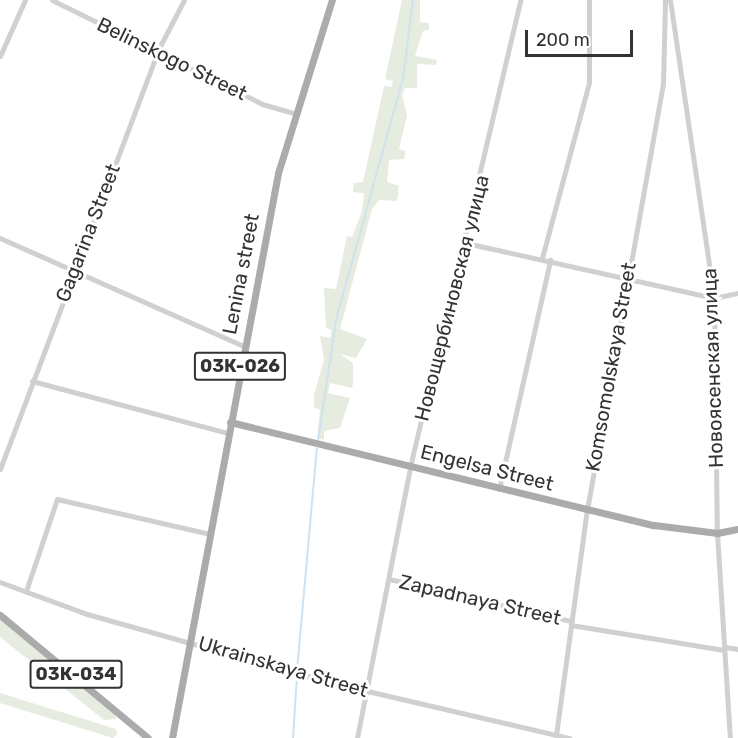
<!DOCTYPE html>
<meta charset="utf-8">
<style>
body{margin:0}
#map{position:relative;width:738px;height:738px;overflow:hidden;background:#fff;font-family:Rubik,sans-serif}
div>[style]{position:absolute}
.green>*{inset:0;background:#e6ecdf}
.stream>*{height:1.5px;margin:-0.75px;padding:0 0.75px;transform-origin:0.75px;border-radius:0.75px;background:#cfe2ee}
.minor>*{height:5px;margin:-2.5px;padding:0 2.5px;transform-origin:2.5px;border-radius:2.5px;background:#d0d0d0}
.major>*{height:7px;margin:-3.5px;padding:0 3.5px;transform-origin:3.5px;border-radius:3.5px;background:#ababab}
span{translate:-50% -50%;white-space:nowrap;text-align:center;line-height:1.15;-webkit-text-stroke:6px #fff;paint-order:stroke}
.shield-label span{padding:2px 4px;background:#fff;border:2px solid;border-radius:4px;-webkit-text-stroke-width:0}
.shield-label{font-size:18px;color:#333;font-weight:700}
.street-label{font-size:20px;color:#333}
.scale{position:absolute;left:525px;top:30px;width:108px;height:27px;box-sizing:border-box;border:3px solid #333;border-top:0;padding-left:8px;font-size:18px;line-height:21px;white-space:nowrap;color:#333;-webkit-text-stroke:4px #fff;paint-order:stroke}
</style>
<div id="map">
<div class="green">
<div style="clip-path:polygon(402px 0,420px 0,420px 22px,429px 23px,429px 30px,423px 31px,415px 56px,437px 60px,436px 65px,417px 64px,417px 88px,405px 88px,402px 95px,407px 115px,399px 149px,406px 151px,404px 159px,389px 160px,387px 182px,399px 186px,397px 201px,379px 200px,372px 209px,340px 329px,367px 339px,356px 358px,340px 354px,353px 363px,353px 383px,352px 388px,330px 383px,328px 393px,350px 398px,340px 428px,324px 431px,324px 440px,317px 438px,320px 410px,314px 407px,314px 395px,324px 360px,320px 336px,330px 338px,332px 330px,326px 328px,324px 288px,336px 289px,347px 236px,352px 237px,362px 211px,364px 193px,353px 192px,354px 183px,363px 182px,384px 86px,392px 87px,393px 81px,385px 79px)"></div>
<div style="clip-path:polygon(0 620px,115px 714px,116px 719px,104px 720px,0 637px)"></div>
<div style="clip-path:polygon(0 693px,116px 729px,117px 735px,113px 738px,0 703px)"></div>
</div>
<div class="stream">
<div style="left:318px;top:441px;width:122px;rotate:-81.5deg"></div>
<div style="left:336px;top:320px;width:250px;rotate:-74.5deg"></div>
<div style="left:403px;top:79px;width:80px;rotate:-82.8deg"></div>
<div style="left:297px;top:671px;width:223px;rotate:-84.9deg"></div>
<div style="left:293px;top:738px;width:62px;rotate:-86.3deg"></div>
</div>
<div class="minor">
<div style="left:52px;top:0;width:234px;rotate:26.3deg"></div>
<div style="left:262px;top:104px;width:33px;rotate:16deg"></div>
<div style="left:670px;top:0;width:301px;rotate:81.6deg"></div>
<div style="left:714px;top:298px;width:235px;rotate:89.3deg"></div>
<div style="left:717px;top:533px;width:205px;rotate:86.4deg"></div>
<div style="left:0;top:56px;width:61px;rotate:-65.9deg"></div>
<div style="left:0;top:238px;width:267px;rotate:23.9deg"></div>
<div style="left:466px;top:243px;width:254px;rotate:12.5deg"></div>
<div style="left:714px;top:298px;width:25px;rotate:-12deg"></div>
<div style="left:542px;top:258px;width:182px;rotate:-75deg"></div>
<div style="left:589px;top:82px;width:82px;rotate:-90deg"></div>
<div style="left:32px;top:381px;width:202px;rotate:14.9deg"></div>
<div style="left:0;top:469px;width:448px;rotate:-69.3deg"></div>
<div style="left:158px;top:50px;width:56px;rotate:-62.5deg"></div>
<div style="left:499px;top:489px;width:235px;rotate:-77.4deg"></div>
<div style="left:389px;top:579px;width:187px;rotate:13deg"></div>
<div style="left:0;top:582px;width:93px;rotate:20.2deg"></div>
<div style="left:87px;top:614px;width:255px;rotate:15.7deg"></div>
<div style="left:333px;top:683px;width:243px;rotate:13.1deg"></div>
<div style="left:26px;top:591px;width:97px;rotate:-71.4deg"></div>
<div style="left:57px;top:499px;width:157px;rotate:12.9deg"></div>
<div style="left:571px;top:625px;width:155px;rotate:9.3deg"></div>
<div style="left:724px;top:647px;width:14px;rotate:8deg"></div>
<div style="left:556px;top:735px;width:227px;rotate:-82.2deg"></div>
<div style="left:587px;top:510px;width:433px;rotate:-79.9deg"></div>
<div style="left:663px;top:84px;width:84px;rotate:-88.6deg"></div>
<div style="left:357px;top:738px;width:276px;rotate:-78.9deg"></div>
<div style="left:410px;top:467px;width:480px;rotate:-76.7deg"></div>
</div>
<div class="major">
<div style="left:230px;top:422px;width:436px;rotate:13.7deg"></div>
<div style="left:654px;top:525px;width:64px;rotate:7.2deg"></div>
<div style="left:717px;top:533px;width:21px;rotate:-11deg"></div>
<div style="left:0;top:615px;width:192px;rotate:39.7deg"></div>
<div style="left:172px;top:738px;width:575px;rotate:-79.37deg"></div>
<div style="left:278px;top:173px;width:181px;rotate:-72.7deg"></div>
</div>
<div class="shield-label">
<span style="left:240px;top:366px">03К-026</span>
<span style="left:76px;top:674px">03К-034</span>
</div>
<div class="street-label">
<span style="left:172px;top:59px;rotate:26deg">Belinskogo Street</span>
<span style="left:88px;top:233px;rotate:-69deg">Gagarina Street</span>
<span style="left:241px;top:274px;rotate:-79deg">Lenina street</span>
<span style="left:452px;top:298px;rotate:-76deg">Новощербиновская улица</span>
<span style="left:611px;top:367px;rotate:-80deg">Komsomolskaya Street</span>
<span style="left:713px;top:368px;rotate:-92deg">Новоясенская улица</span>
<span style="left:487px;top:468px;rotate:14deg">Engelsa Street</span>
<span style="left:480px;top:600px;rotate:13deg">Zapadnaya Street</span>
<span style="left:283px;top:667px;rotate:16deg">Ukrainskaya Street</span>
</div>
<div class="scale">200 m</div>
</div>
